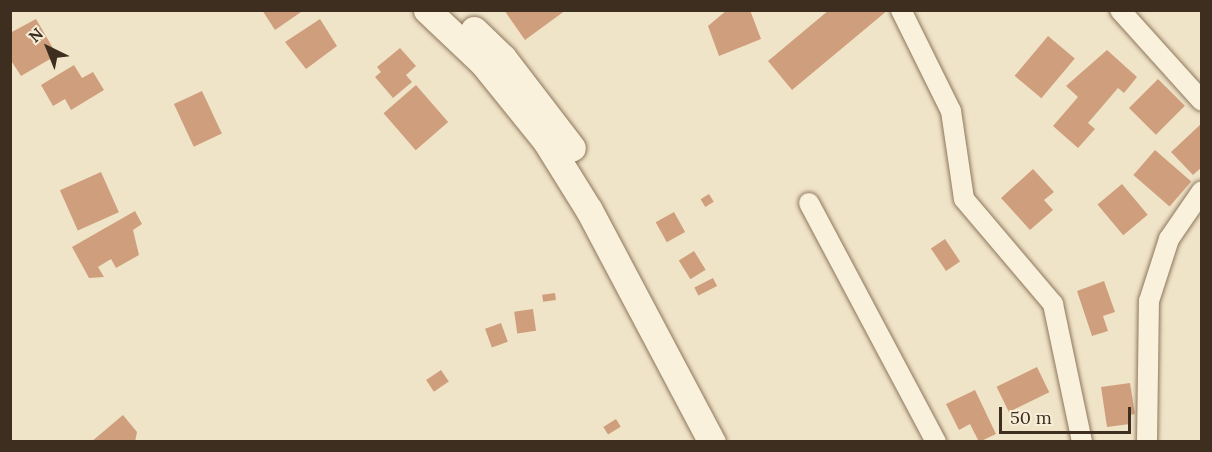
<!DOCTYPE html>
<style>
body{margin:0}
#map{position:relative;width:1212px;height:452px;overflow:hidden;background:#f0e4c8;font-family:Lora,serif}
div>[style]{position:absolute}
.building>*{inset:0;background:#cf9f7d;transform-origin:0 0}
.roads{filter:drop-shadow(0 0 2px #8d765c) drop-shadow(0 0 2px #8d765c)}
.minor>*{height:20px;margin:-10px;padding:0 10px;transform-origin:10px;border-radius:10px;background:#faf1dc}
.secondary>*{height:27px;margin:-13.5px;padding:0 13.5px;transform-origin:13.5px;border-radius:13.5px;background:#faf1dc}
span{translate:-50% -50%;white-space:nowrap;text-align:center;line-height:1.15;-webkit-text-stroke:6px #f7eed8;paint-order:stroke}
.frame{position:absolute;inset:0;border:12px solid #3d2e20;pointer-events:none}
.north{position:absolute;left:18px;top:18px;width:60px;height:60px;-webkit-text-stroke:4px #f7eed8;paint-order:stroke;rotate:317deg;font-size:16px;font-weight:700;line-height:24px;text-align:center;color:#3d2e20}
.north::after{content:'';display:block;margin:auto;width:21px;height:27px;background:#3d2e20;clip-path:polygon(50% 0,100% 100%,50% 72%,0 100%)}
.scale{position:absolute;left:999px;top:407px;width:132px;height:27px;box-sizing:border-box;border:3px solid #3d2e20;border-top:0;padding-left:8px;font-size:18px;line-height:21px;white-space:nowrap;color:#3d2e20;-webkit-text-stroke:4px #f7eed8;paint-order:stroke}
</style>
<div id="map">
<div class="building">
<div style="clip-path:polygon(262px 10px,304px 10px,275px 30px)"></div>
<div style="clip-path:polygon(504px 10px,566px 10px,525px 40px)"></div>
<div style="clip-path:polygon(727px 10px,750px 10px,761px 39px,719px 56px,708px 26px)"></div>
<div style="clip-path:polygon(829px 10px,888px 10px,792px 90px,768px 61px)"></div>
<div style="clip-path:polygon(36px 19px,57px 55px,21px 76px,10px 59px,10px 33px)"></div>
<div style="clip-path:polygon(320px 19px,337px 46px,306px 69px,285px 42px)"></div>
<div style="left:1048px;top:36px;width:35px;height:52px;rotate:40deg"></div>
<div style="clip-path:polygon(400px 48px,416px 66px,406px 75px,412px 82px,393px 98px,375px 77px,381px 72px,377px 67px)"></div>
<div style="clip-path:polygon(1107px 50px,1137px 77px,1124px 93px,1118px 88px,1088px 123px,1095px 129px,1078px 148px,1053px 126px,1078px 97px,1066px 86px)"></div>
<div style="clip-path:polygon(74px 65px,82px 78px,93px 72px,104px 90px,71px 110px,65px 99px,53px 106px,41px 85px)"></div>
<div style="left:1158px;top:79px;width:38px;height:41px;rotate:45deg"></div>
<div style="left:416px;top:85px;width:49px;height:43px;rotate:49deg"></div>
<div style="left:202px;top:91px;width:47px;height:31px;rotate:65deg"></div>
<div style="clip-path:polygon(1202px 123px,1202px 167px,1193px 175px,1171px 152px)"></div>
<div style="left:1155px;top:150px;width:48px;height:33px;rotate:41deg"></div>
<div style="clip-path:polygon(1033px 169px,1054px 192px,1044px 200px,1053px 210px,1030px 230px,1001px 198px)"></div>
<div style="left:101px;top:172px;width:44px;height:45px;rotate:66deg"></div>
<div style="left:1122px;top:184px;width:40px;height:32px;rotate:50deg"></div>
<div style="left:709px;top:194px;width:9px;height:10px;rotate:58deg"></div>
<div style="clip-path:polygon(135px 211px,142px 224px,133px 230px,139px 255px,116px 268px,111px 259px,98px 267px,104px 277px,89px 278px,72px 247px)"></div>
<div style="left:674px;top:212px;width:23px;height:21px;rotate:61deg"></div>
<div style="left:945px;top:239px;width:27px;height:17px;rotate:56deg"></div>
<div style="left:694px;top:251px;width:22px;height:18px;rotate:58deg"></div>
<div style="left:713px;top:278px;width:9px;height:21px;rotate:63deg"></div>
<div style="clip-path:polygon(1104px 281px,1115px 312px,1103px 316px,1108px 331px,1092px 336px,1077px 291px)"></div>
<div style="left:555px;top:293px;width:7px;height:13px;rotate:82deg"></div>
<div style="left:533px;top:309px;width:22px;height:19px;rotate:82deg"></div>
<div style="left:501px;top:323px;width:20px;height:17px;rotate:70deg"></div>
<div style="left:1037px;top:367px;width:28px;height:45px;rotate:64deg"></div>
<div style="left:441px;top:370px;width:14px;height:18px;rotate:56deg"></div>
<div style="clip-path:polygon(1130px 383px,1135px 414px,1129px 415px,1130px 424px,1107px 427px,1101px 387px)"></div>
<div style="clip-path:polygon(975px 390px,996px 434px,979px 442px,970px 424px,959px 430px,946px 404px)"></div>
<div style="clip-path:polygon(123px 415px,137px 432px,135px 442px,91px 442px)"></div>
<div style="left:616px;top:419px;width:9px;height:15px;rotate:58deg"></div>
</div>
<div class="roads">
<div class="minor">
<div style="left:901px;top:10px;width:113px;rotate:63.7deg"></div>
<div style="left:951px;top:111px;width:89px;rotate:81.6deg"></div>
<div style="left:964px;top:199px;width:138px;rotate:49.7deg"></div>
<div style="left:1053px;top:304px;width:141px;rotate:78.1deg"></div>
<div style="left:1120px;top:10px;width:122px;rotate:48deg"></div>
<div style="left:809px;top:203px;width:271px;rotate:62deg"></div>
<div style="left:1147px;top:442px;width:141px;rotate:-89.2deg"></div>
<div style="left:1149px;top:301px;width:65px;rotate:-72.1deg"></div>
<div style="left:1169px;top:239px;width:58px;rotate:-55.5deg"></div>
</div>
<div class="secondary">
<div style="left:427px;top:10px;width:77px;rotate:43.4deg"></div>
<div style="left:483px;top:63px;width:100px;rotate:51.1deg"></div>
<div style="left:546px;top:141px;width:81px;rotate:58.1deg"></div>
<div style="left:589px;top:210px;width:263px;rotate:62.1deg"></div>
<div style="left:474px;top:30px;width:40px;rotate:44deg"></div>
<div style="left:503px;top:58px;width:113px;rotate:52.5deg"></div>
</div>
</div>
<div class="frame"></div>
<div class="north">N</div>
<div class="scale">50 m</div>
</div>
